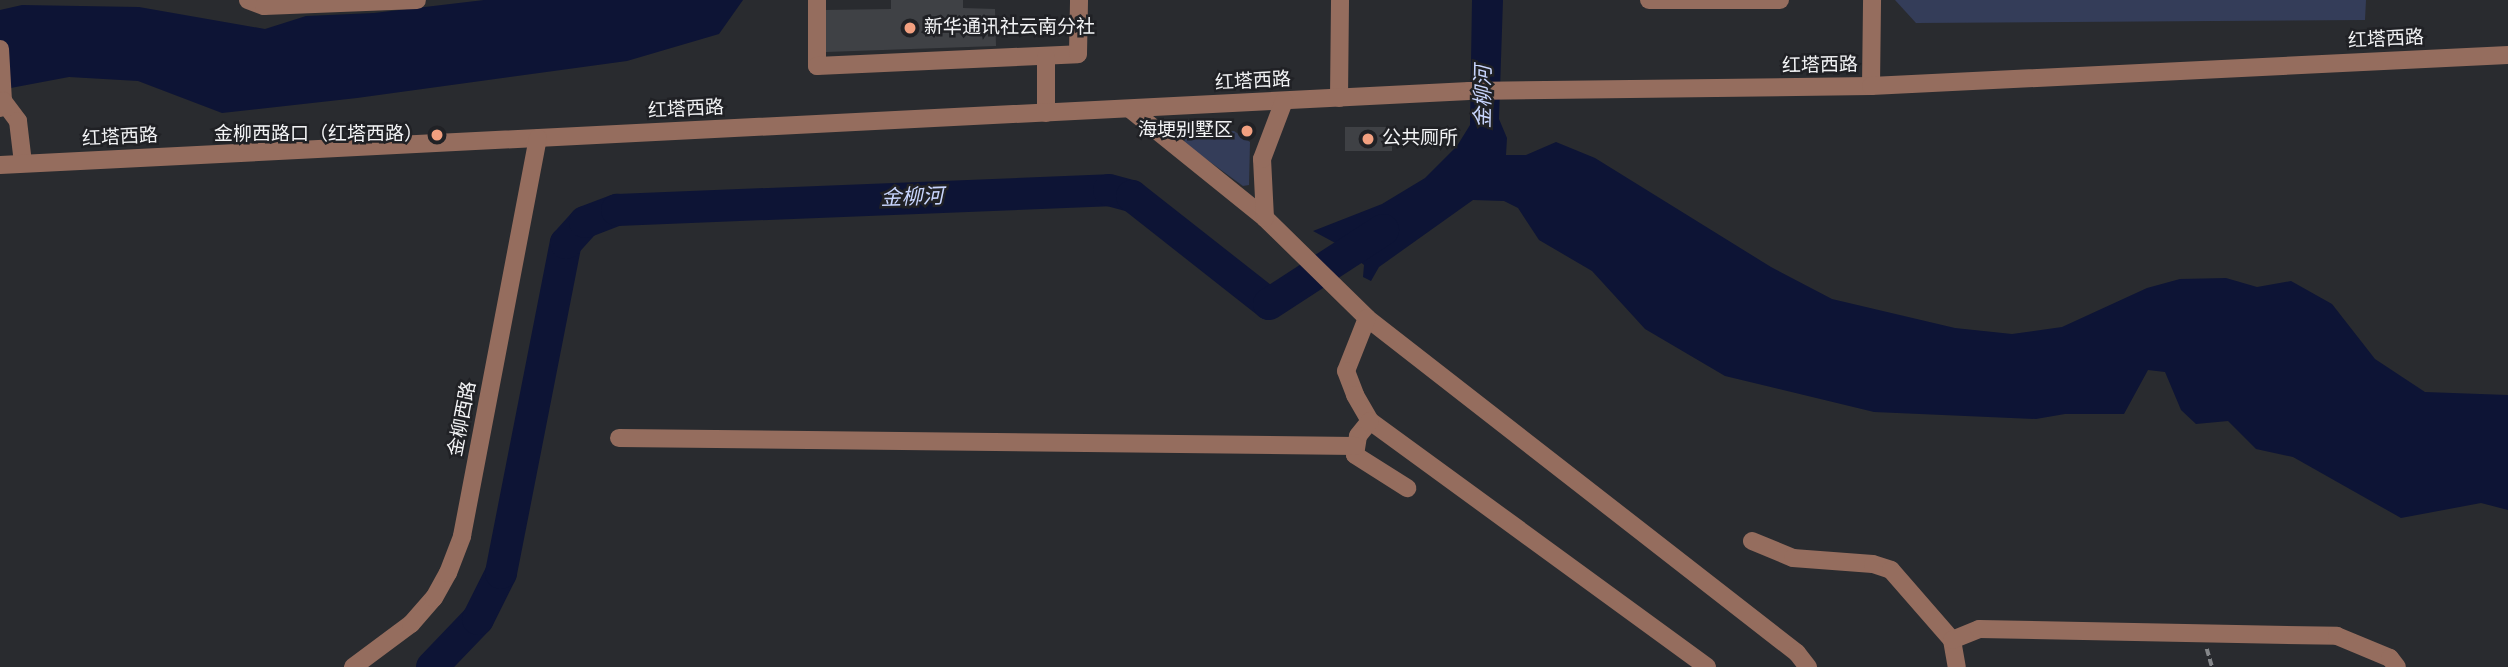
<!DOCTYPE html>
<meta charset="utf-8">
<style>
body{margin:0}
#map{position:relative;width:2508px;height:667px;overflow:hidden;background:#292b2f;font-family:"Sofia Sans Condensed","Noto Sans SC",sans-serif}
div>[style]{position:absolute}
.green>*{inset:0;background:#343d59}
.water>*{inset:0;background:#0d1435}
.river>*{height:32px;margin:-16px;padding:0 16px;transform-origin:16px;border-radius:16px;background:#0d1435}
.building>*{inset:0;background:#3f4145;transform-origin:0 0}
.path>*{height:3.5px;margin-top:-1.75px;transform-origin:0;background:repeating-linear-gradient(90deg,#85878a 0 7px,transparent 0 10.5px)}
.minor>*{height:18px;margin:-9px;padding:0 9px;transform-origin:9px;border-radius:9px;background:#956d5e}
.dots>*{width:19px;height:19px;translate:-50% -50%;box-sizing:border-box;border:4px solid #202125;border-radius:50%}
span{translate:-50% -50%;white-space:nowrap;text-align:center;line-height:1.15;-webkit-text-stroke:5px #202125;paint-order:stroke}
.poi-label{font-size:19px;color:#f2f3f5}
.left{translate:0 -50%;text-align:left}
.right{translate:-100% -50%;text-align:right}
.street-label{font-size:19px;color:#f2f3f5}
.water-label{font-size:21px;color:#c8d5fd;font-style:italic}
</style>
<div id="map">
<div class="green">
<div style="clip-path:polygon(1895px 0,2366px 0,2365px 20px,1916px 23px)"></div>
<div style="clip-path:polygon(1234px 131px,1250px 142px,1249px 185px,1243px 186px,1184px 143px,1186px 132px)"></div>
</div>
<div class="water">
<div style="clip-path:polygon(484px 0,743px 0,719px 34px,627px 61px,357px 98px,222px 113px,138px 81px,69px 77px,0 90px,0 10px,22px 5px,139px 7px,265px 29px,306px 16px,374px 13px)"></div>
<div style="clip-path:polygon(1472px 0,1503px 0,1499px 119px,1507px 138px,1506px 155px,1526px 155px,1556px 142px,1595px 158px,1771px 267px,1832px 299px,1955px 328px,2012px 334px,2062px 327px,2147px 288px,2180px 279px,2226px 278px,2257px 287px,2291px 281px,2332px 304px,2375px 359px,2425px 392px,2508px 395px,2508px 510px,2481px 503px,2401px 518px,2293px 457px,2256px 449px,2228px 421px,2196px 424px,2181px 410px,2165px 372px,2148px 370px,2124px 414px,2065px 414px,2036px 419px,1874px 412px,1725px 376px,1645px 329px,1592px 271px,1539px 240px,1518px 208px,1504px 201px,1473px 200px,1379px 267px,1371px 281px,1363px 277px,1364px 265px,1339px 245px,1313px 231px,1382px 204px,1425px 178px,1457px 146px,1470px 125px)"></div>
</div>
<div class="river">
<div style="left:432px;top:667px;width:66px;rotate:-46.2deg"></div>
<div style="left:478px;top:619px;width:51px;rotate:-63.4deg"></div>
<div style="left:501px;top:573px;width:336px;rotate:-78.9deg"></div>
<div style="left:566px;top:243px;width:28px;rotate:-48deg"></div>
<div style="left:585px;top:222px;width:34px;rotate:-21deg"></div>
<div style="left:617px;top:210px;width:492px;rotate:-2.3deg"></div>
<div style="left:1109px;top:190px;width:24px;rotate:15deg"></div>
<div style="left:1132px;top:196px;width:174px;rotate:38.2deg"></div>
<div style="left:1269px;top:304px;width:136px;rotate:-33deg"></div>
</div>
<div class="building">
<div style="clip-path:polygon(891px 0,963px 0,963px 8px,995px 9px,996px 46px,826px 52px,823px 10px,891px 9px)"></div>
<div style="left:1392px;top:127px;width:24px;height:47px;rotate:90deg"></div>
</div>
<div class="path">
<div style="left:2207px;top:649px;width:19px;rotate:74deg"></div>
</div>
<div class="minor">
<div style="left:248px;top:0;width:17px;rotate:21deg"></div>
<div style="left:264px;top:6px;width:153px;rotate:-2.2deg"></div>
<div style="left:817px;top:0;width:66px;rotate:90deg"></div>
<div style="left:817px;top:66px;width:261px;rotate:-2.6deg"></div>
<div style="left:1078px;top:54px;width:54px;rotate:-88.9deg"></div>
<div style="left:1649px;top:0;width:131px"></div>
<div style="left:0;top:49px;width:52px;rotate:86.7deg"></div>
<div style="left:1046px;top:57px;width:56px;rotate:90deg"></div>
<div style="left:1871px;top:86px;width:86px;rotate:-89.3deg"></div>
<div style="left:1339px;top:98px;width:98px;rotate:-89.4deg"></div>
<div style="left:0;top:108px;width:8px;rotate:-67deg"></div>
<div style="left:3px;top:101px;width:25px;rotate:53deg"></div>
<div style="left:18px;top:121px;width:42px;rotate:83.2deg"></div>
<div style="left:1130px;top:109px;width:174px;rotate:38.9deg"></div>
<div style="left:1265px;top:218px;width:143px;rotate:44.4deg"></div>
<div style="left:1367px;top:318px;width:545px;rotate:37.92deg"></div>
<div style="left:1797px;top:653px;width:18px;rotate:52deg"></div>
<div style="left:0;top:165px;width:1471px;rotate:-2.88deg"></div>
<div style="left:1469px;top:91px;width:402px;rotate:-0.7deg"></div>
<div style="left:1871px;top:86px;width:638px;rotate:-2.79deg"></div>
<div style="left:1265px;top:218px;width:59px;rotate:-92.9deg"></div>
<div style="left:1262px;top:159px;width:62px;rotate:-69.2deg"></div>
<div style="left:1367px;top:318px;width:57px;rotate:111.6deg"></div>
<div style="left:1346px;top:371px;width:26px;rotate:69deg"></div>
<div style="left:1355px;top:395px;width:30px;rotate:60deg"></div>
<div style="left:1370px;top:421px;width:417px;rotate:36.1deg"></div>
<div style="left:1370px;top:421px;width:19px;rotate:129deg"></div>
<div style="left:1358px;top:436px;width:19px;rotate:99deg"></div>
<div style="left:1355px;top:455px;width:62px;rotate:32.4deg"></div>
<div style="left:619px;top:438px;width:736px;rotate:0.62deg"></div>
<div style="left:1752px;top:541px;width:44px;rotate:22.5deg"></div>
<div style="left:1793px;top:558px;width:80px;rotate:4.3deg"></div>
<div style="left:1873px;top:564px;width:19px;rotate:18deg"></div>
<div style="left:1891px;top:570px;width:93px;rotate:48.9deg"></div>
<div style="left:1952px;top:640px;width:27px;rotate:80deg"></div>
<div style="left:1952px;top:640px;width:29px;rotate:-22deg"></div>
<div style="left:1979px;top:629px;width:358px;rotate:1.1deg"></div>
<div style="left:2337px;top:636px;width:57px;rotate:22.5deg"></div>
<div style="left:2390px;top:658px;width:11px;rotate:52deg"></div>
<div style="left:353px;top:667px;width:72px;rotate:-36.6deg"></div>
<div style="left:411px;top:624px;width:35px;rotate:-49deg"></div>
<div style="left:434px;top:598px;width:29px;rotate:-61deg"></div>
<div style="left:448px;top:573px;width:40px;rotate:-69deg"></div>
<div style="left:462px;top:536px;width:405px;rotate:-79.2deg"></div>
</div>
<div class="dots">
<div style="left:910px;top:28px;background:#f2a080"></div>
<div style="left:1247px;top:131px;background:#f2a080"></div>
<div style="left:437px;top:135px;background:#f2a080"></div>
<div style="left:1368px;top:139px;background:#f2a080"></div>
</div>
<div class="poi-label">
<span class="left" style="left:924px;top:28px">新华通讯社云南分社</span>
<span class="right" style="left:1233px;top:131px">海埂别墅区</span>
<span class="right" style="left:423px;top:135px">金柳西路口（红塔西路）</span>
<span class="left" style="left:1382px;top:139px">公共厕所</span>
</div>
<div class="street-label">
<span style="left:2386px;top:40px;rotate:-3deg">红塔西路</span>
<span style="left:1820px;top:66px;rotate:-1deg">红塔西路</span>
<span style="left:1253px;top:82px;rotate:-3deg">红塔西路</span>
<span style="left:686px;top:110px;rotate:-3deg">红塔西路</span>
<span style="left:120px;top:138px;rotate:-3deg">红塔西路</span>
<span style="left:463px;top:419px;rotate:-79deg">金柳西路</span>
</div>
<div class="water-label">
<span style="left:1484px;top:97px;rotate:-89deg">金柳河</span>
<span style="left:912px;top:198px;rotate:-2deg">金柳河</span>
</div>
</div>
